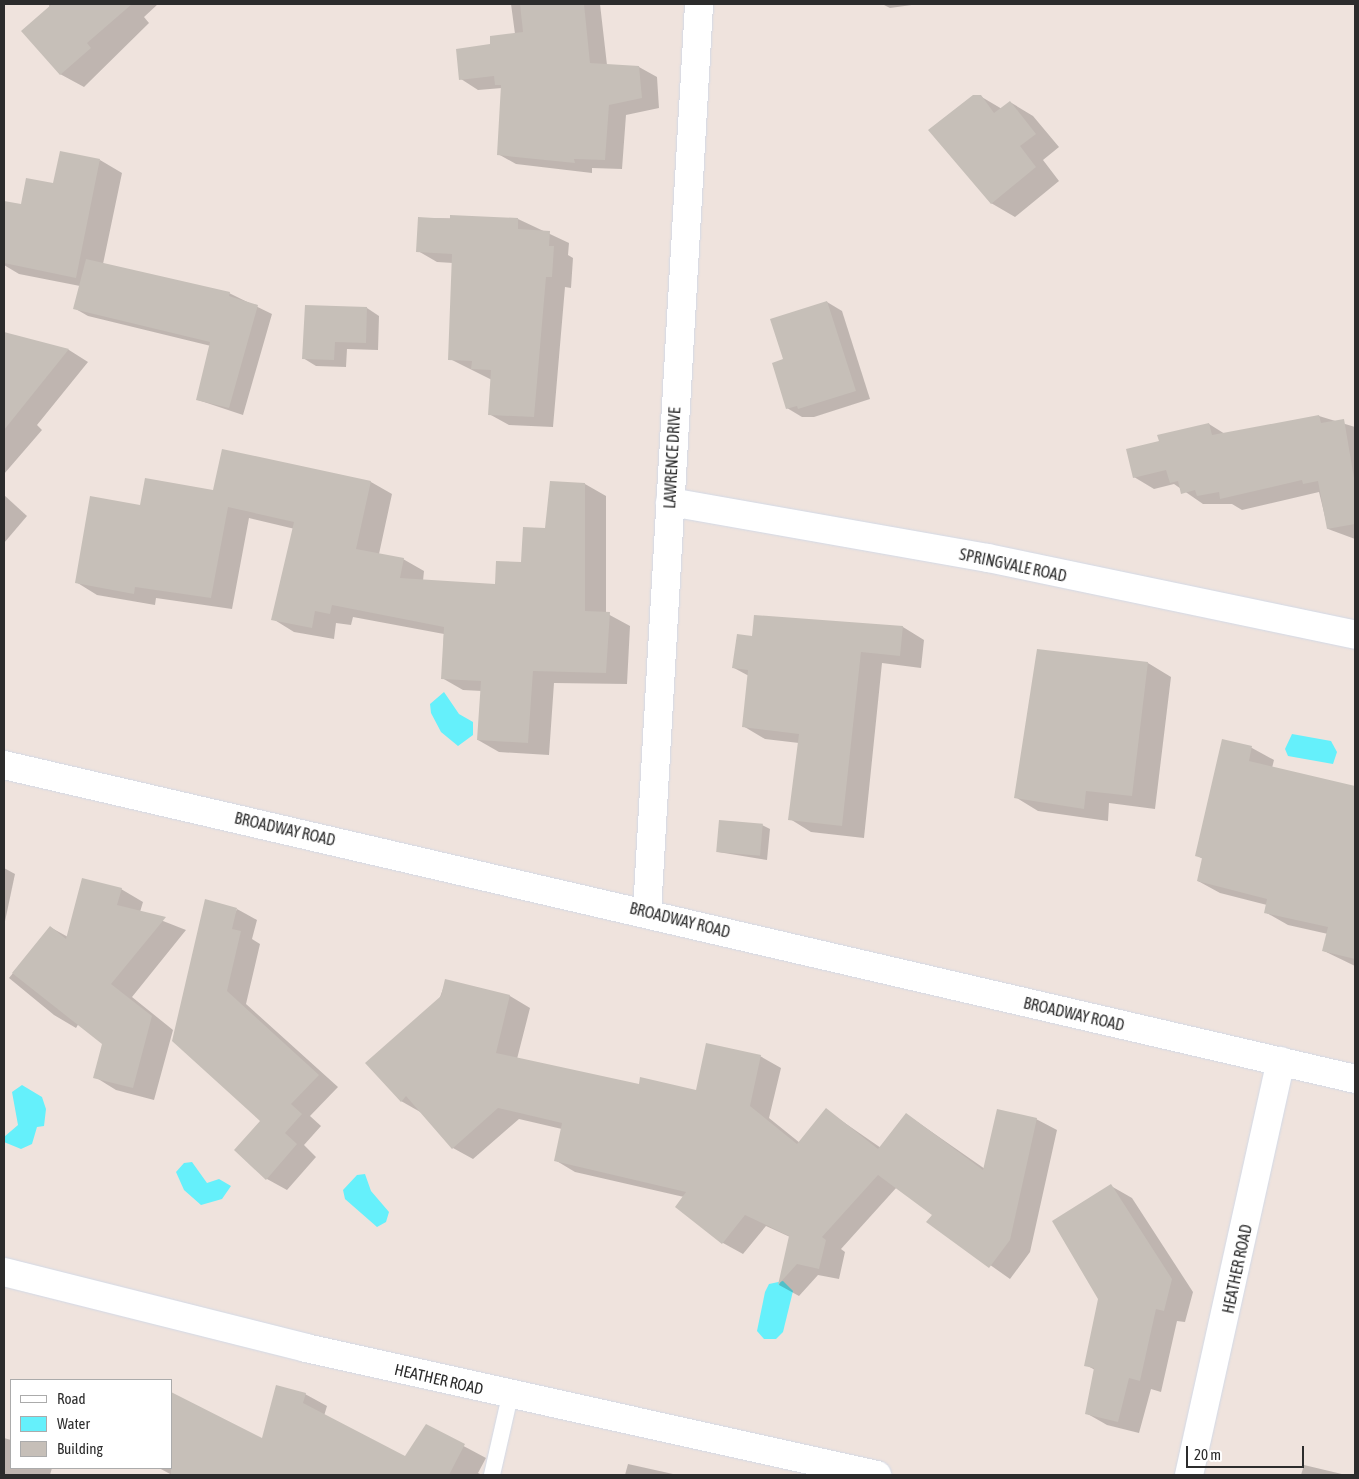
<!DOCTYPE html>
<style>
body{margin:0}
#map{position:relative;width:1359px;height:1479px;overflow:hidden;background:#efe3dd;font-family:"Asap Condensed",sans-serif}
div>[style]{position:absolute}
.water>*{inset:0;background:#65f0fb}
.shadow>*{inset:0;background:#0003}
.building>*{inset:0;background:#c6bfb8;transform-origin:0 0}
.roads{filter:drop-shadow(0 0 1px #d2d9e6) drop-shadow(0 0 1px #d2d9e6)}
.service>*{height:16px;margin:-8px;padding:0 8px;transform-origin:8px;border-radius:8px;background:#fff}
.minor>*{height:28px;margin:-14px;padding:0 14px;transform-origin:14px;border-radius:14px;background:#fff}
.tertiary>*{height:28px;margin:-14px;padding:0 14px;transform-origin:14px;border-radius:14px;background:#fff}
span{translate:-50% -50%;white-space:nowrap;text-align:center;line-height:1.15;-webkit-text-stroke:4px #fff;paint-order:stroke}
.street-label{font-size:16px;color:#2c2c2c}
.frame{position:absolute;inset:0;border:5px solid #2c2c2c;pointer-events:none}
.legend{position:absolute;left:10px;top:1379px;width:162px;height:90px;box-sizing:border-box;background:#fff;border:1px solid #ababab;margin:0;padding:6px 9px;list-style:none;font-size:15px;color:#2c2c2c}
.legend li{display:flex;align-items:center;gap:10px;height:25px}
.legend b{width:25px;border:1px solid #ababab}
.scale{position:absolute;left:1186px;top:1446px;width:118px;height:22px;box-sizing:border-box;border:2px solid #2c2c2c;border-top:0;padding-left:6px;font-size:15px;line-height:18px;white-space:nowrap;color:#2c2c2c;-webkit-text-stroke:4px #fff;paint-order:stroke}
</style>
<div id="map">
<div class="water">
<div style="clip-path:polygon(444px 692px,459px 714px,473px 722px,473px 735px,458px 746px,441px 732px,431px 713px,430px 704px)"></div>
<div style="clip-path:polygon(1292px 734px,1331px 741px,1337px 752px,1333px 764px,1288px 756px,1285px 749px)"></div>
<div style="clip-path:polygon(22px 1085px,42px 1097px,46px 1109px,44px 1126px,37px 1127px,32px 1144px,21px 1149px,4px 1142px,4px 1137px,18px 1125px,12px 1092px)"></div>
<div style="clip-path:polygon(192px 1162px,207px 1183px,219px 1179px,231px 1186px,222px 1199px,201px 1205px,184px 1190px,176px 1172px,184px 1163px)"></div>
<div style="clip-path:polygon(365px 1174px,371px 1191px,389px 1212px,386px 1222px,377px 1227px,345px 1199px,343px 1190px,357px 1175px)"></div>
<div style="clip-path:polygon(783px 1281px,793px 1291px,783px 1332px,776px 1339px,764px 1339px,757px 1331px,765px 1292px,769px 1284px)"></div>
</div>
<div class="shadow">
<div style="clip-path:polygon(49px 4px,158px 4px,144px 17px,149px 23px,84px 87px,60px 74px)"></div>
<div style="clip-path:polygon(511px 4px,600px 4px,607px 65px,639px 67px,657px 77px,659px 108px,626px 115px,622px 169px,592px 168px,592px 173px,516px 164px,498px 154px,502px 88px,478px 90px,461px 79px,492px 45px,515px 34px)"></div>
<div style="clip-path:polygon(882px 4px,919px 4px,890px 8px)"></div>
<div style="clip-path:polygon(980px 96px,1002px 109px,1010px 102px,1033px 116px,1059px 147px,1043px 160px,1059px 181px,1015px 217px,991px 203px)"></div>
<div style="clip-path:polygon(100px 160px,122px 173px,103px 264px,229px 293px,272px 314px,243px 415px,198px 400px,211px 346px,88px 316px,74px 308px,80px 286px,19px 274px,4px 265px,4px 204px,22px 206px)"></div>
<div style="clip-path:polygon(419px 218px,518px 219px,569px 243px,568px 255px,573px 258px,571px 288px,565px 287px,553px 427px,509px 425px,489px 414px,492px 380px,450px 359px,453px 263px,437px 262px,418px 251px)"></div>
<div style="clip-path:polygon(827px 302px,842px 311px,870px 399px,814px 417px,802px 417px,787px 408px,784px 360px)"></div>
<div style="clip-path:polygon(367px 308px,379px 316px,378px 350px,347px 349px,346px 367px,316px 366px,303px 358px)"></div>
<div style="clip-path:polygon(4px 333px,69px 350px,88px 362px,37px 425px,42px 430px,4px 474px)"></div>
<div style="clip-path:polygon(1319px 416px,1355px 427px,1355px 539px,1328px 529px,1319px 492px,1242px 510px,1232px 504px,1203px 504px,1174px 484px,1154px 489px,1134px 477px,1160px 442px,1209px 424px,1225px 434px)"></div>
<div style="clip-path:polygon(371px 482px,392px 494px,379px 554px,403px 559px,424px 571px,423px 581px,496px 585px,522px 564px,585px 484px,606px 496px,606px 613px,630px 626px,627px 684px,554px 683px,549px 755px,499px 752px,478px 740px,482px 691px,463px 690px,442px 678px,444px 634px,353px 617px,351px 625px,336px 623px,334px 639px,294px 632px,273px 619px,295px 529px,249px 518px,232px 609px,156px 598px,155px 605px,97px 595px,76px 582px,141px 507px,214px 491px)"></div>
<div style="clip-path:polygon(4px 495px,27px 516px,4px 543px)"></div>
<div style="clip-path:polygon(903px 627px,924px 640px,921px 668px,882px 663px,864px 838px,811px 832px,790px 819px,799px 743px,765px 739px,743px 726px,749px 676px,734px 668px,753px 637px)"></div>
<div style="clip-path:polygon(1039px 650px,1148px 663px,1171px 677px,1155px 809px,1109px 803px,1108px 821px,1038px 811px,1015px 797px)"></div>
<div style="clip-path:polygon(1223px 741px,1252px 748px,1274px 760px,1272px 768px,1333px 782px,1355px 795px,1352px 810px,1355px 810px,1355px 966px,1324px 951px,1328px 934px,1288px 925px,1265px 912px,1267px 905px,1220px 893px,1198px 881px,1203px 859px,1196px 855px)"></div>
<div style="clip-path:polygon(762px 825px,770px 829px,767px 860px,718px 852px)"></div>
<div style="clip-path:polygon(4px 868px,15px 874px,4px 926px)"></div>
<div style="clip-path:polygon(121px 889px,143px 902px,140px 912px,186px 930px,132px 997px,173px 1030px,154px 1100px,116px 1090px,95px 1077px,103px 1043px,79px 1023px,76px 1028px,54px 1015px,9px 978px,50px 927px,68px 937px)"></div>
<div style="clip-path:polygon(237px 909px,257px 920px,252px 939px,260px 944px,246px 1004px,338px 1087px,310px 1116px,321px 1126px,304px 1145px,316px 1157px,287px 1190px,267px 1179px,262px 1121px,173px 1040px)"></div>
<div style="clip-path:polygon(446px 981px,510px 996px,530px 1008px,517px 1059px,640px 1085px,697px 1091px,760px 1056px,781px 1068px,769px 1118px,800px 1143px,826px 1110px,881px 1148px,906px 1114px,985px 1169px,1036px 1119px,1057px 1130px,1030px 1252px,1010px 1279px,928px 1221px,933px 1214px,897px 1187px,841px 1249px,845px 1252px,839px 1279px,818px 1275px,799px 1296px,779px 1285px,790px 1237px,766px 1226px,743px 1254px,723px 1243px,684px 1197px,575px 1172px,555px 1160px,562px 1129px,519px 1119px,473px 1159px,453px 1148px,422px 1113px,401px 1101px)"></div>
<div style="clip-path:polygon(1111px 1186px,1132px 1198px,1193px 1292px,1185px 1322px,1177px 1321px,1161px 1392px,1151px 1389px,1139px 1433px,1107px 1425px,1086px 1413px,1095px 1370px,1086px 1365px,1100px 1299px)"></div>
<div style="clip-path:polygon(305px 1394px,327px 1406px,324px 1416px,406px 1458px,426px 1426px,486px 1458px,478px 1473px,482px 1475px,172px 1475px,159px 1468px,263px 1440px)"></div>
<div style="clip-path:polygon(4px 1438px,11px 1440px,11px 1468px,52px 1468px,50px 1475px,4px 1475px)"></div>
<div style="clip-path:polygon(628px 1464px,673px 1474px,675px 1475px,625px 1475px)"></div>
<div style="clip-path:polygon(1304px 1465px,1346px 1475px,1348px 1475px,1301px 1475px)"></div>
</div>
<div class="building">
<div style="clip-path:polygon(52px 4px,132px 4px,87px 43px,91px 48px,60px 75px,21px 31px)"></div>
<div style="clip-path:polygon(520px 4px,584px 4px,590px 63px,639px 66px,642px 98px,609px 105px,605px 160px,574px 159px,575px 163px,497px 155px,501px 85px,495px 85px,494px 76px,459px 80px,456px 49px,490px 44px,490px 36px,523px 32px)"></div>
<div style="clip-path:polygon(973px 95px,981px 95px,994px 113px,1010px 101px,1036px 134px,1020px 146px,1036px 167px,991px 204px,928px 130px)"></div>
<div style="clip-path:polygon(60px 151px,100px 159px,76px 278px,4px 263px,4px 201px,21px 204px,26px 178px,53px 183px)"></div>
<div style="clip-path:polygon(450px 215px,518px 218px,518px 229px,550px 231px,549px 246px,554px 246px,552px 277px,546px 277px,534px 417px,488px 415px,491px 370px,471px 369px,472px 361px,448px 360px,452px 254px,416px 252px,418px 217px,450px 219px)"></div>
<div style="clip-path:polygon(86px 259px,230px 292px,229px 296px,258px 305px,229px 408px,196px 400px,210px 342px,73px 309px)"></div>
<div style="clip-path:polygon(827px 301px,856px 391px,798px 409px,797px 406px,786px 409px,772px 363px,783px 359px,770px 319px)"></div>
<div style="clip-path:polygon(305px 305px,367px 307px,366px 343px,335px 342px,334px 360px,302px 359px)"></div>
<div style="clip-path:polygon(4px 332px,69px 349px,4px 430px)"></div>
<div style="clip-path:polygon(1319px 415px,1321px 423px,1344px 419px,1355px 484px,1355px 524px,1327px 529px,1318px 481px,1303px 484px,1302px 480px,1220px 499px,1219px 492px,1197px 496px,1195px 490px,1181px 494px,1178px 481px,1170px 483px,1166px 470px,1133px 478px,1126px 449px,1159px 441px,1157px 435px,1209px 423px,1212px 435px)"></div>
<div style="clip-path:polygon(222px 449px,371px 481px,356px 549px,404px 558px,400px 578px,495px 584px,496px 561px,521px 562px,523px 527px,545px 528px,550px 481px,585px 483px,585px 611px,610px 612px,606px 673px,533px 671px,528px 743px,477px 740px,481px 681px,441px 679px,444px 627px,332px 605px,330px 614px,315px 611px,312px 628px,271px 620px,294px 522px,228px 507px,211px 598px,135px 587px,134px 594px,75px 583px,90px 496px,140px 505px,145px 478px,213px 490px)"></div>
<div style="clip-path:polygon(754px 615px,903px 626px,900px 656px,861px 652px,842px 826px,788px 820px,799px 734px,742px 727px,748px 670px,732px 668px,737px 634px,752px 636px)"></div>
<div style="clip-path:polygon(1037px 649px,1148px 662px,1132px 796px,1086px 791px,1084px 809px,1014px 798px)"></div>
<div style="clip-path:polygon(1222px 739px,1252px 746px,1249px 761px,1355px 786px,1355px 959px,1322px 951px,1328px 927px,1264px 913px,1267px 899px,1197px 881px,1202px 858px,1195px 856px)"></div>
<div style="left:719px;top:820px;width:44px;height:32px;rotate:5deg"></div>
<div style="clip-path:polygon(82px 878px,122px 888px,117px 905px,166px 917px,111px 984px,152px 1016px,133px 1088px,93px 1078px,102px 1044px,12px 973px,50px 926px,66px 939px)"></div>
<div style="clip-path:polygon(205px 899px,237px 908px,232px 929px,241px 931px,227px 991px,319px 1075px,291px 1104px,302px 1114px,285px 1133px,297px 1144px,266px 1180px,234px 1150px,260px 1121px,172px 1041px)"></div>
<div style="clip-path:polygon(445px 979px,510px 995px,496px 1053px,639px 1084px,640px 1077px,696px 1090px,706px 1043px,761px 1055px,750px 1106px,797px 1144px,826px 1108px,878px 1149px,906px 1113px,983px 1170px,997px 1109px,1037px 1118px,1010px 1240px,989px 1268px,926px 1222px,932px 1215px,878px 1175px,822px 1237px,826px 1240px,819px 1269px,797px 1264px,778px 1285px,789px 1236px,745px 1215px,722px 1244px,675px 1207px,686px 1192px,554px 1161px,562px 1123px,498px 1108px,452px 1149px,406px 1096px,401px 1102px,365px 1063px,441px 996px)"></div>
<div style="clip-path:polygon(1111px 1184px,1172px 1279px,1164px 1311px,1156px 1309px,1140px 1381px,1129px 1378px,1118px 1422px,1085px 1414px,1094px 1368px,1084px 1366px,1098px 1299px,1052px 1221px)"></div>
<div style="clip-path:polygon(276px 1385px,306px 1393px,303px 1403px,405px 1456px,426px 1424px,465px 1444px,449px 1475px,171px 1475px,171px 1392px,262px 1438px)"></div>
</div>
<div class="roads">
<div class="service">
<div style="left:492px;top:1475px;width:81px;rotate:-77.2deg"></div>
</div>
<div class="minor">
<div style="left:670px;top:502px;width:323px;rotate:10deg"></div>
<div style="left:988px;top:558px;width:375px;rotate:11.8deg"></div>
<div style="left:647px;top:912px;width:909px;rotate:-86.72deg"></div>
<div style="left:4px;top:1272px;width:311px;rotate:14.1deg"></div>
<div style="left:306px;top:1348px;width:585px;rotate:12.54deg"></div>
<div style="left:1189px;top:1475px;width:424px;rotate:-77.5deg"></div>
</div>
<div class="tertiary">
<div style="left:4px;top:765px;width:1387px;rotate:13.08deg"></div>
</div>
</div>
<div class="street-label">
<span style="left:672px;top:458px;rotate:-87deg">LAWRENCE DRIVE</span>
<span style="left:1013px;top:565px;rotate:12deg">SPRINGVALE ROAD</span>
<span style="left:285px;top:829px;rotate:13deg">BROADWAY ROAD</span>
<span style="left:680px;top:920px;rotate:14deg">BROADWAY ROAD</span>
<span style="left:1074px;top:1014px;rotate:13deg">BROADWAY ROAD</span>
<span style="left:1237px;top:1269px;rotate:-78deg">HEATHER ROAD</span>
<span style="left:439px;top:1379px;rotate:13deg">HEATHER ROAD</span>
</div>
<div class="frame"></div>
<ul class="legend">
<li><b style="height:6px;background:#fff"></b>Road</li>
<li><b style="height:14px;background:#65f0fb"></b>Water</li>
<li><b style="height:14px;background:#c6bfb8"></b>Building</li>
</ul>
<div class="scale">20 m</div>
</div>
